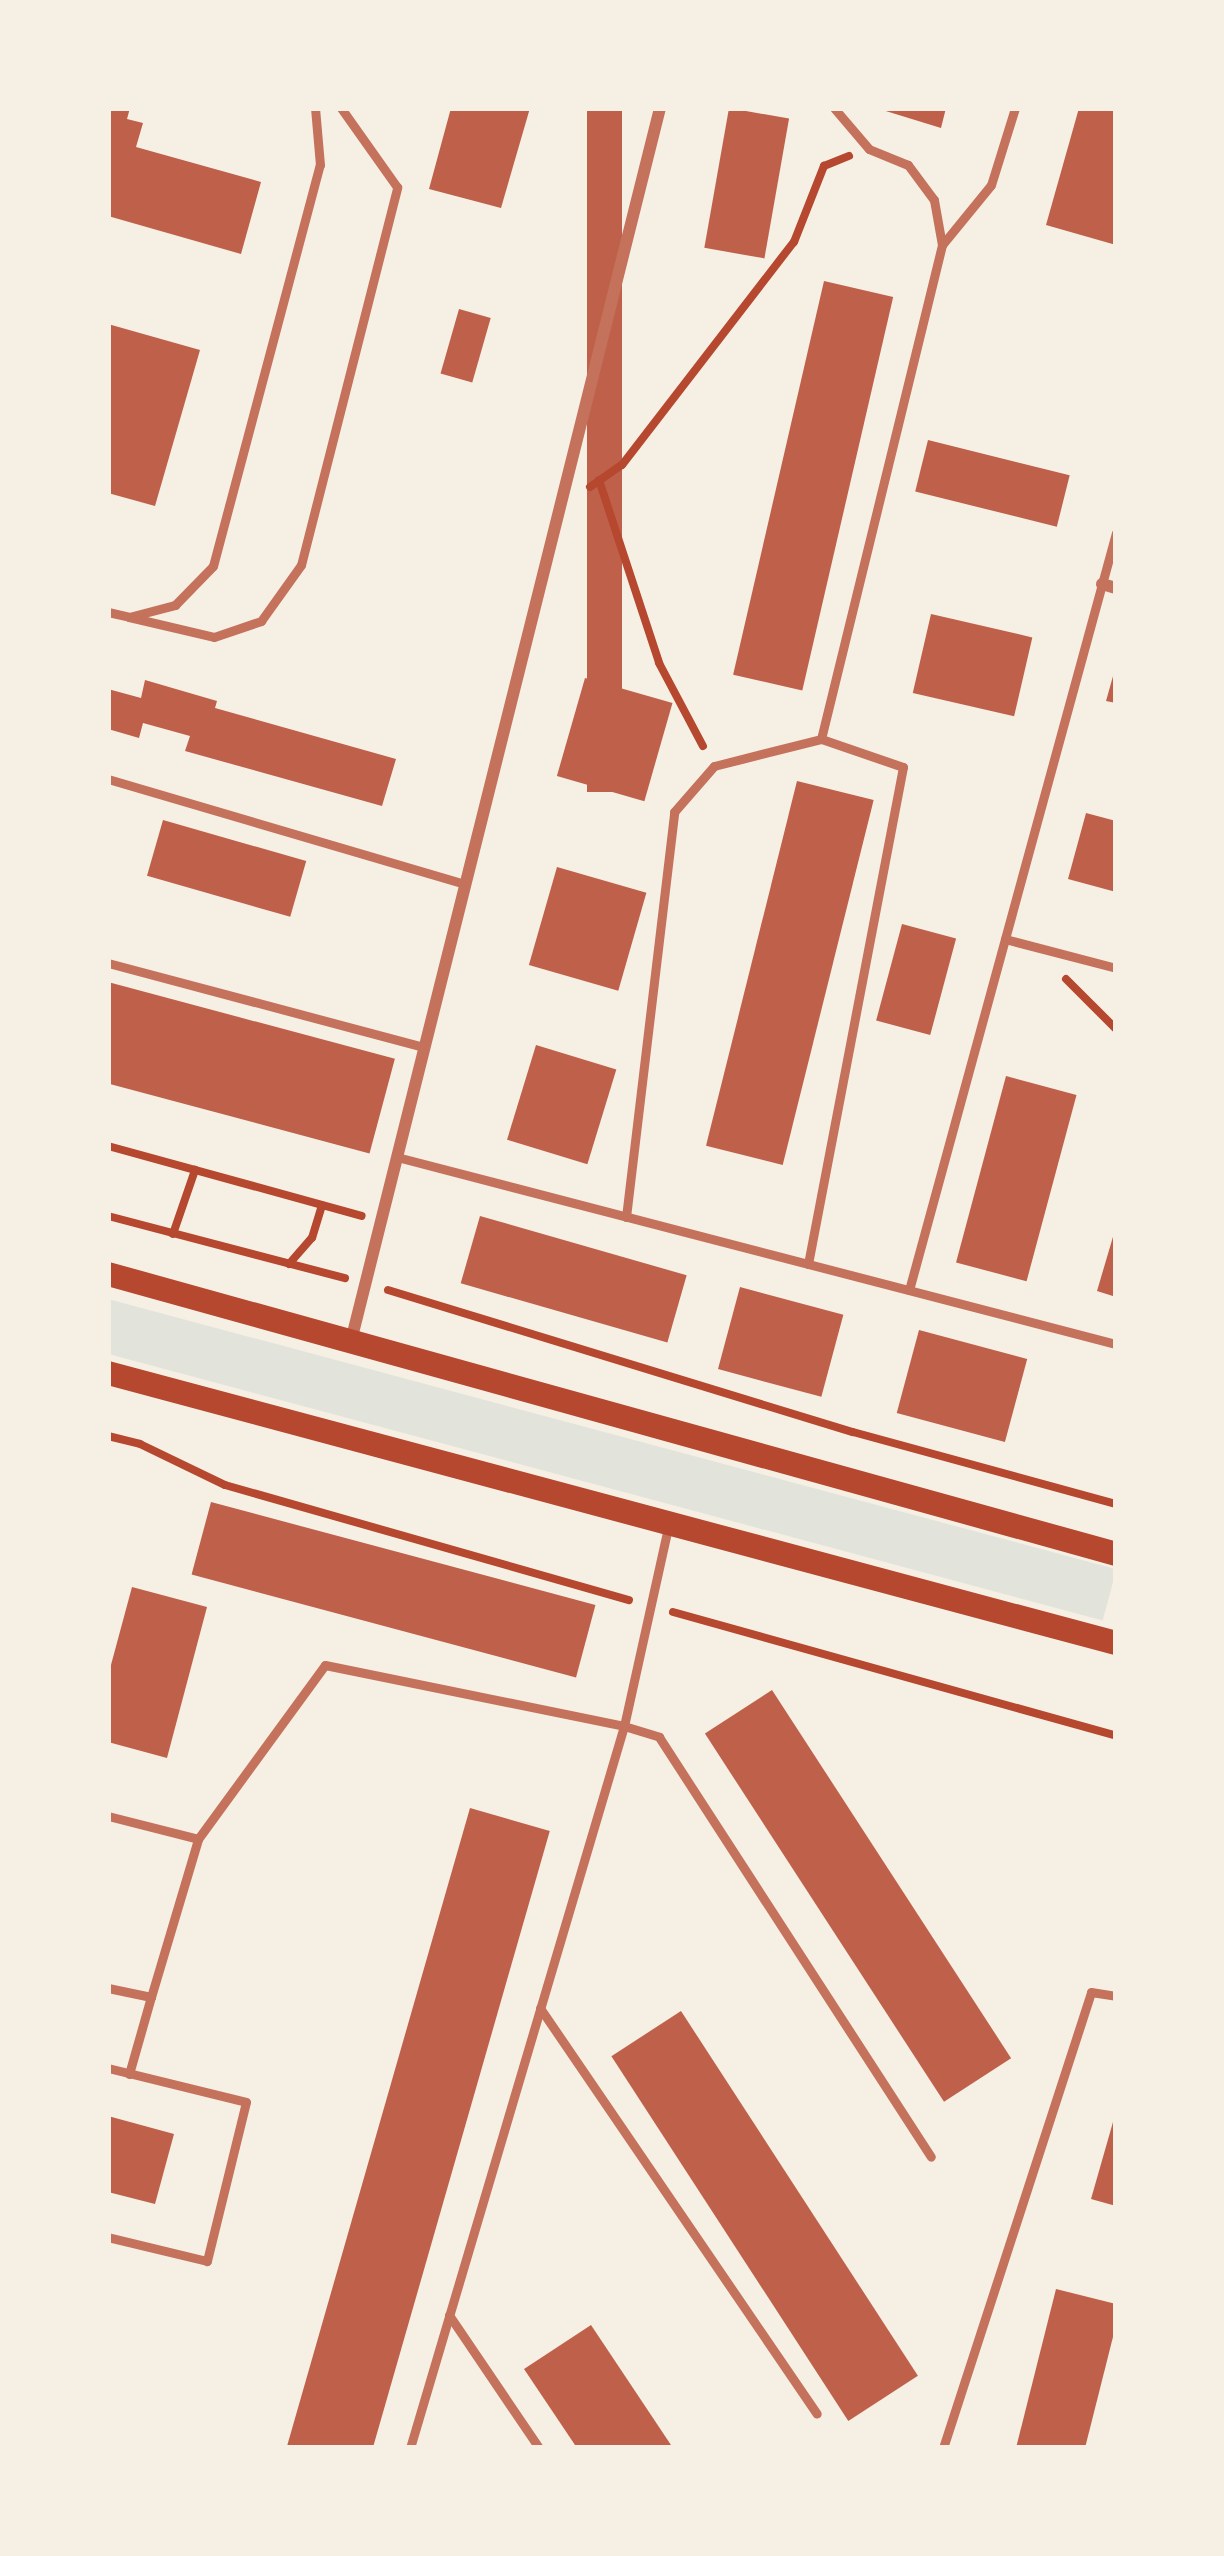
<!DOCTYPE html>
<style>
body{margin:0}
#map{position:relative;width:1224px;height:2556px;overflow:hidden;background:#f6efe4;font-family:Rubik,sans-serif}
div>[style]{position:absolute}
.green>*{inset:0;background:#e2e4dc;transform-origin:0 0}
.building>*{inset:0;background:#bf614a;transform-origin:0 0}
.path>*{height:8px;margin:-4px;padding:0 4px;transform-origin:4px;border-radius:4px;background:#b5482f}
.service>*{height:9px;margin:-4.5px;padding:0 4.5px;transform-origin:4.5px;border-radius:4.5px;background:#c5725c}
.minor>*{height:12px;margin:-6px;padding:0 6px;transform-origin:6px;border-radius:6px;background:#c5725c}
.secondary>*{height:24px;margin:-12px;padding:0 12px;transform-origin:12px;border-radius:12px;background:#b5482f}
span{translate:-50% -50%;white-space:nowrap;text-align:center;line-height:1.15;-webkit-text-stroke:9px #f6efe4;paint-order:stroke}
.frame{position:absolute;inset:0;border:111px solid #f6efe4;pointer-events:none}
</style>
<div id="map">
<div class="green">
<div style="left:108px;top:1299px;width:1044px;height:53px;rotate:15deg"></div>
</div>
<div class="building">
<div style="clip-path:polygon(108px 108px,130px 108px,127px 119px,143px 123px,136px 147px,261px 182px,241px 254px,108px 216px)"></div>
<div style="clip-path:polygon(451px 108px,530px 108px,501px 208px,429px 189px)"></div>
<div style="left:587px;top:108px;width:35px;height:684px"></div>
<div style="left:729px;top:108px;width:61px;height:142px;rotate:10deg"></div>
<div style="clip-path:polygon(876px 108px,946px 108px,941px 128px)"></div>
<div style="clip-path:polygon(1079px 108px,1116px 108px,1116px 245px,1046px 225px)"></div>
<div style="left:824px;top:281px;width:71px;height:404px;rotate:13deg"></div>
<div style="left:459px;top:309px;width:33px;height:67px;rotate:16deg"></div>
<div style="clip-path:polygon(108px 324px,200px 350px,155px 506px,108px 493px)"></div>
<div style="left:928px;top:440px;width:146px;height:53px;rotate:14deg"></div>
<div style="left:931px;top:614px;width:104px;height:81px;rotate:13deg"></div>
<div style="clip-path:polygon(1115px 669px,1116px 669px,1116px 703px,1106px 701px)"></div>
<div style="left:585px;top:678px;width:91px;height:102px;rotate:16deg"></div>
<div style="clip-path:polygon(145px 680px,217px 701px,215px 708px,396px 759px,382px 806px,185px 751px,190px 736px,143px 723px,139px 738px,108px 729px,108px 689px,141px 698px)"></div>
<div style="left:797px;top:781px;width:79px;height:376px;rotate:14deg"></div>
<div style="clip-path:polygon(1086px 813px,1116px 821px,1116px 892px,1068px 879px)"></div>
<div style="left:163px;top:820px;width:149px;height:58px;rotate:16deg"></div>
<div style="left:557px;top:867px;width:93px;height:102px;rotate:16deg"></div>
<div style="left:902px;top:924px;width:56px;height:100px;rotate:15deg"></div>
<div style="left:108px;top:982px;width:297px;height:98px;rotate:15deg"></div>
<div style="left:536px;top:1045px;width:84px;height:99px;rotate:17deg"></div>
<div style="left:1006px;top:1076px;width:73px;height:193px;rotate:15deg"></div>
<div style="left:480px;top:1216px;width:215px;height:70px;rotate:16deg"></div>
<div style="clip-path:polygon(1115px 1230px,1116px 1230px,1116px 1297px,1097px 1291px)"></div>
<div style="left:740px;top:1287px;width:107px;height:85px;rotate:15deg"></div>
<div style="left:919px;top:1330px;width:112px;height:86px;rotate:15deg"></div>
<div style="left:211px;top:1502px;width:398px;height:75px;rotate:15deg"></div>
<div style="clip-path:polygon(132px 1587px,207px 1607px,167px 1758px,108px 1742px,108px 1676px)"></div>
<div style="left:772px;top:1690px;width:439px;height:80px;rotate:57deg"></div>
<div style="left:470px;top:1808px;width:83px;height:665px;rotate:16deg"></div>
<div style="left:681px;top:2011px;width:435px;height:83px;rotate:57deg"></div>
<div style="clip-path:polygon(1115px 2115px,1116px 2115px,1116px 2206px,1091px 2199px)"></div>
<div style="clip-path:polygon(108px 2116px,174px 2134px,155px 2204px,108px 2192px)"></div>
<div style="clip-path:polygon(1056px 2289px,1116px 2304px,1116px 2325px,1085px 2448px,1016px 2448px)"></div>
<div style="clip-path:polygon(591px 2325px,673px 2448px,577px 2448px,524px 2369px)"></div>
</div>
<div class="path">
<div style="left:599px;top:480px;width:193px;rotate:71.8deg"></div>
<div style="left:659px;top:663px;width:94px;rotate:62.1deg"></div>
<div style="left:590px;top:487px;width:39px;rotate:-35deg"></div>
<div style="left:622px;top:465px;width:282px;rotate:-52.4deg"></div>
<div style="left:794px;top:242px;width:82px;rotate:-68.5deg"></div>
<div style="left:824px;top:166px;width:27px;rotate:-22deg"></div>
<div style="left:1066px;top:979px;width:71px;rotate:45deg"></div>
<div style="left:108px;top:1146px;width:263px;rotate:15.4deg"></div>
<div style="left:108px;top:1216px;width:245px;rotate:14.7deg"></div>
<div style="left:173px;top:1234px;width:68px;rotate:-71deg"></div>
<div style="left:289px;top:1264px;width:35px;rotate:-49deg"></div>
<div style="left:312px;top:1238px;width:34px;rotate:-73deg"></div>
<div style="left:388px;top:1290px;width:486px;rotate:17deg"></div>
<div style="left:853px;top:1432px;width:273px;rotate:15.3deg"></div>
<div style="left:108px;top:1436px;width:33px;rotate:14deg"></div>
<div style="left:140px;top:1444px;width:94px;rotate:25.8deg"></div>
<div style="left:225px;top:1485px;width:420px;rotate:15.9deg"></div>
<div style="left:673px;top:1612px;width:460px;rotate:15.6deg"></div>
</div>
<div class="service">
<div style="left:942px;top:245px;width:77px;rotate:-50.8deg"></div>
<div style="left:991px;top:185px;width:81px;rotate:-72.7deg"></div>
<div style="left:108px;top:612px;width:22px;rotate:13deg"></div>
<div style="left:129px;top:617px;width:48px;rotate:-14.6deg"></div>
<div style="left:175px;top:605px;width:54px;rotate:-45.7deg"></div>
<div style="left:213px;top:566px;width:415px;rotate:-75.1deg"></div>
<div style="left:320px;top:165px;width:57px;rotate:-95deg"></div>
<div style="left:129px;top:617px;width:87px;rotate:13.2deg"></div>
<div style="left:214px;top:637px;width:50px;rotate:-18.8deg"></div>
<div style="left:261px;top:621px;width:69px;rotate:-54.5deg"></div>
<div style="left:301px;top:565px;width:390px;rotate:-75.7deg"></div>
<div style="left:397px;top:187px;width:97px;rotate:-125.3deg"></div>
<div style="left:108px;top:779px;width:372px;rotate:16.4deg"></div>
<div style="left:1005px;top:939px;width:115px;rotate:14.6deg"></div>
<div style="left:108px;top:963px;width:327px;rotate:14.9deg"></div>
<div style="left:397px;top:1157px;width:743px;rotate:14.58deg"></div>
<div style="left:626px;top:1217px;width:408px;rotate:-83.2deg"></div>
<div style="left:674px;top:812px;width:61px;rotate:-49deg"></div>
<div style="left:714px;top:766px;width:110px;rotate:-14.2deg"></div>
<div style="left:808px;top:1264px;width:506px;rotate:-79.18deg"></div>
<div style="left:903px;top:767px;width:87px;rotate:-161.1deg"></div>
<div style="left:821px;top:739px;width:509px;rotate:-76.24deg"></div>
<div style="left:942px;top:245px;width:46px;rotate:-100.1deg"></div>
<div style="left:934px;top:200px;width:44px;rotate:-126.6deg"></div>
<div style="left:908px;top:165px;width:42px;rotate:-157.7deg"></div>
<div style="left:869px;top:149px;width:54px;rotate:-130.5deg"></div>
<div style="left:909px;top:1290px;width:785px;rotate:-74.71deg"></div>
<div style="left:108px;top:1816px;width:93px;rotate:14.3deg"></div>
<div style="left:108px;top:1988px;width:44px;rotate:11.8deg"></div>
<div style="left:151px;top:1997px;width:165px;rotate:-73.4deg"></div>
<div style="left:198px;top:1839px;width:215px;rotate:-53.9deg"></div>
<div style="left:325px;top:1665px;width:305px;rotate:11.5deg"></div>
<div style="left:624px;top:1726px;width:37px;rotate:17deg"></div>
<div style="left:659px;top:1737px;width:500px;rotate:57.07deg"></div>
<div style="left:540px;top:2008px;width:491px;rotate:55.7deg"></div>
<div style="left:108px;top:2068px;width:142px;rotate:13.8deg"></div>
<div style="left:246px;top:2102px;width:164px;rotate:103.8deg"></div>
<div style="left:207px;top:2261px;width:102px;rotate:-166.4deg"></div>
<div style="left:129px;top:2074px;width:80px;rotate:-74.1deg"></div>
<div style="left:449px;top:2315px;width:161px;rotate:55.9deg"></div>
<div style="left:410px;top:2448px;width:753px;rotate:-73.49deg"></div>
<div style="left:624px;top:1726px;width:203px;rotate:-77.5deg"></div>
<div style="left:943px;top:2448px;width:479px;rotate:-72deg"></div>
<div style="left:1091px;top:1992px;width:25px;rotate:9deg"></div>
</div>
<div class="minor">
<div style="left:1102px;top:584px;width:15px;rotate:16deg"></div>
<div style="left:351px;top:1341px;width:1271px;rotate:-75.93deg"></div>
</div>
<div class="secondary">
<div style="left:108px;top:1274px;width:1046px;rotate:15.52deg"></div>
<div style="left:108px;top:1373px;width:1044px;rotate:15deg"></div>
</div>
<div class="frame"></div>
</div>
